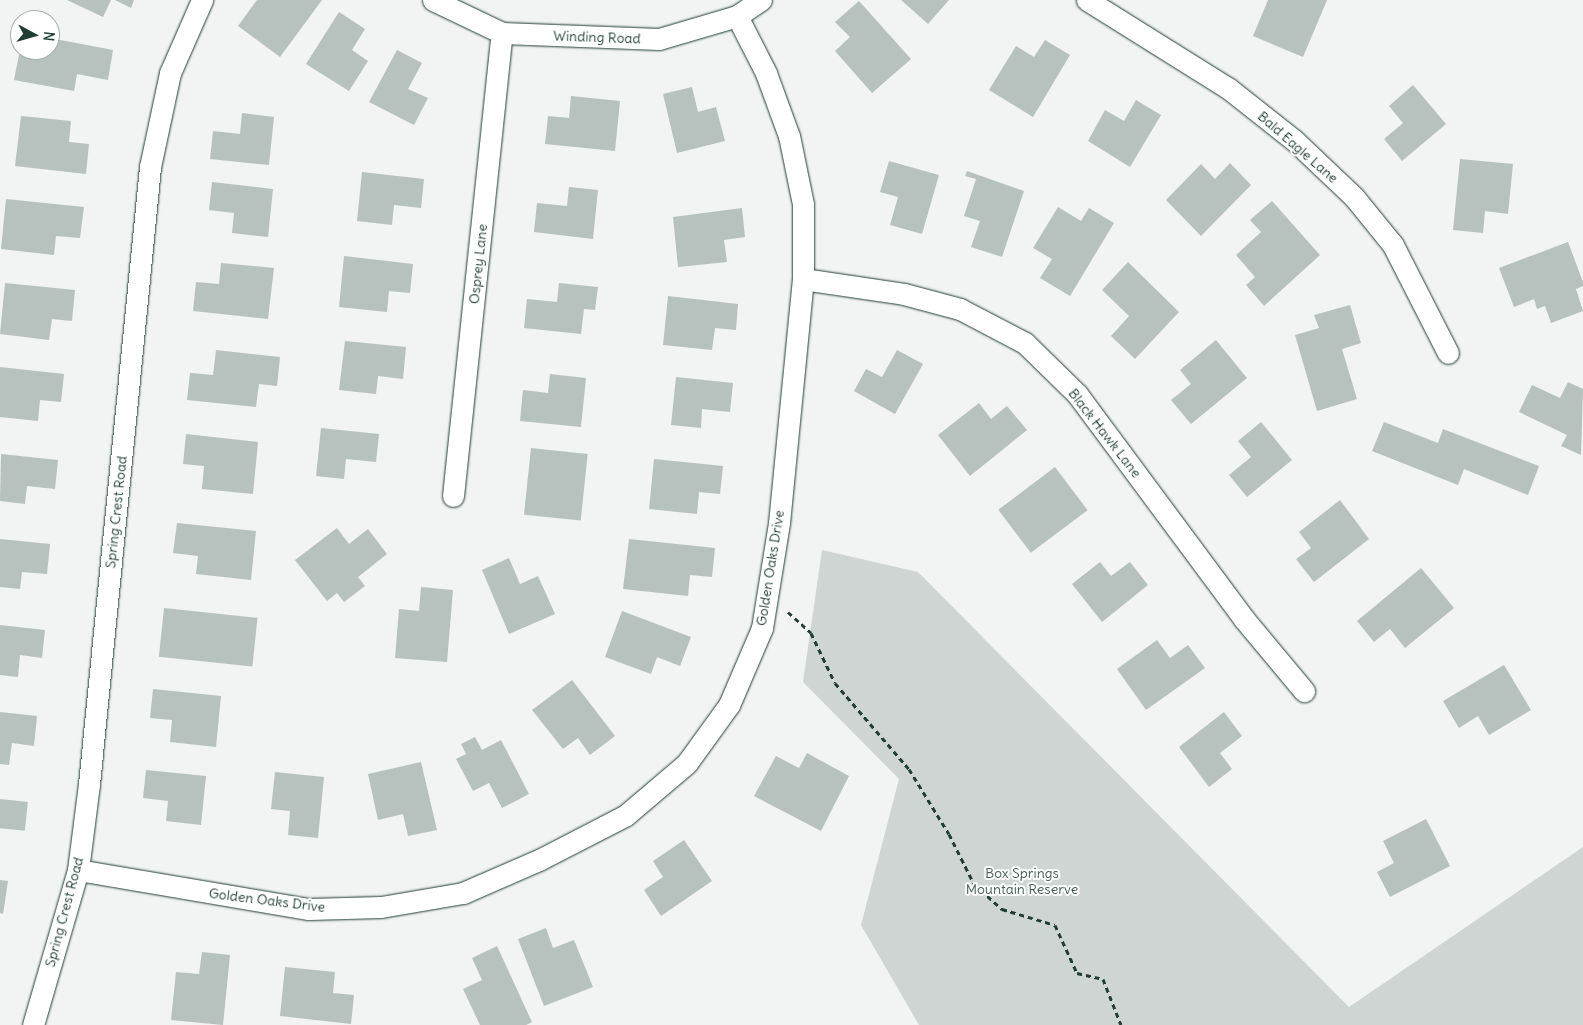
<!DOCTYPE html>
<style>
body{margin:0}
#map{position:relative;width:1583px;height:1025px;overflow:hidden;background:#f2f3f3;font-family:Delius,sans-serif}
div>[style]{position:absolute}
.green>*{inset:0;background:#ced5d3}
.building>*{inset:0;background:#b7c1bd;transform-origin:0 0}
.path>*{height:3px;margin-top:-1.5px;transform-origin:0;background:repeating-linear-gradient(90deg,#1f3d34 0 5px,transparent 0 9px)}
.roads{filter:drop-shadow(0 0 1px #1f3d34) drop-shadow(0 0 1px #1f3d34)}
.street>*{height:21px;margin:-10.5px;padding:0 10.5px;transform-origin:10.5px;border-radius:10.5px;background:#fff}
span{translate:-50% -50%;white-space:nowrap;text-align:center;line-height:1.15;-webkit-text-stroke:4px #fff;paint-order:stroke}
.street-label{font-size:14px;color:#1f3d34}
.park-label{font-size:14px;color:#425b54}
.north{position:absolute;left:10px;top:10px;width:50px;height:50px;box-sizing:border-box;background:#fff;border:1px solid #a5b1ae;border-radius:50%;rotate:96deg;font-size:14px;font-weight:700;line-height:20px;text-align:center;color:#1f3d34}
.north::after{content:'';display:block;margin:auto;width:18px;height:22px;background:#1f3d34;clip-path:polygon(50% 0,100% 100%,50% 72%,0 100%)}
</style>
<div id="map">
<div class="green">
<div style="clip-path:polygon(822px 550px,918px 572px,1349px 1007px,1583px 847px,1583px 1025px,919px 1025px,861px 925px,899px 779px,803px 682px)"></div>
</div>
<div class="building">
<div style="clip-path:polygon(67px 0,111px 0,103px 17px)"></div>
<div style="clip-path:polygon(115px 0,134px 0,131px 8px)"></div>
<div style="clip-path:polygon(257px 0,322px 0,280px 57px,238px 26px)"></div>
<div style="clip-path:polygon(901px 0,949px 0,928px 24px)"></div>
<div style="clip-path:polygon(1268px 0,1327px 0,1303px 57px,1253px 36px)"></div>
<div style="clip-path:polygon(859px 1px,911px 59px,872px 93px,835px 51px,850px 37px,835px 22px)"></div>
<div style="clip-path:polygon(339px 12px,365px 29px,352px 50px,368px 61px,349px 91px,306px 64px)"></div>
<div style="clip-path:polygon(50px 38px,113px 50px,108px 80px,77px 74px,74px 91px,14px 80px,20px 50px,50px 50px)"></div>
<div style="clip-path:polygon(1045px 40px,1070px 55px,1033px 117px,989px 90px,1016px 46px,1034px 57px)"></div>
<div style="clip-path:polygon(397px 50px,422px 63px,408px 89px,428px 98px,414px 125px,369px 102px)"></div>
<div style="clip-path:polygon(1413px 85px,1446px 124px,1402px 161px,1384px 139px,1403px 123px,1389px 106px)"></div>
<div style="clip-path:polygon(692px 87px,698px 112px,716px 107px,725px 141px,677px 153px,663px 94px)"></div>
<div style="clip-path:polygon(571px 96px,620px 101px,615px 151px,545px 144px,548px 116px,569px 118px)"></div>
<div style="clip-path:polygon(1136px 100px,1161px 115px,1130px 167px,1088px 141px,1105px 110px,1124px 121px)"></div>
<div style="clip-path:polygon(242px 113px,274px 117px,269px 165px,210px 159px,213px 131px,240px 134px)"></div>
<div style="clip-path:polygon(21px 116px,71px 121px,69px 142px,89px 144px,86px 174px,15px 166px)"></div>
<div style="clip-path:polygon(1460px 159px,1513px 164px,1508px 214px,1485px 211px,1483px 233px,1453px 230px)"></div>
<div style="clip-path:polygon(889px 161px,939px 175px,922px 234px,890px 225px,898px 197px,880px 192px)"></div>
<div style="clip-path:polygon(1230px 163px,1251px 185px,1201px 236px,1166px 200px,1201px 164px,1215px 179px)"></div>
<div style="clip-path:polygon(967px 171px,1024px 191px,1002px 257px,971px 247px,980px 221px,964px 216px,976px 179px,965px 176px)"></div>
<div style="clip-path:polygon(362px 172px,424px 179px,421px 208px,394px 205px,392px 225px,357px 221px)"></div>
<div style="clip-path:polygon(212px 182px,273px 189px,268px 237px,232px 233px,234px 213px,209px 210px)"></div>
<div style="clip-path:polygon(569px 187px,598px 190px,593px 239px,534px 232px,537px 203px,567px 206px)"></div>
<div style="clip-path:polygon(6px 199px,84px 207px,80px 238px,56px 236px,54px 255px,1px 249px)"></div>
<div style="clip-path:polygon(1272px 201px,1320px 255px,1264px 306px,1246px 285px,1255px 277px,1236px 255px,1261px 232px,1250px 220px)"></div>
<div style="clip-path:polygon(1058px 207px,1081px 221px,1089px 208px,1114px 223px,1070px 296px,1040px 278px,1052px 259px,1033px 248px)"></div>
<div style="clip-path:polygon(742px 208px,745px 237px,724px 240px,727px 262px,678px 267px,673px 217px)"></div>
<div style="clip-path:polygon(1568px 242px,1583px 282px,1583px 286px,1576px 289px,1583px 311px,1551px 323px,1545px 306px,1537px 309px,1534px 299px,1514px 307px,1499px 268px)"></div>
<div style="clip-path:polygon(344px 256px,413px 264px,410px 293px,389px 291px,387px 312px,339px 307px)"></div>
<div style="clip-path:polygon(1128px 262px,1179px 312px,1135px 359px,1111px 336px,1129px 316px,1102px 290px)"></div>
<div style="clip-path:polygon(221px 263px,274px 268px,268px 319px,193px 311px,196px 282px,219px 284px)"></div>
<div style="clip-path:polygon(5px 283px,75px 290px,72px 321px,52px 319px,49px 340px,0 334px)"></div>
<div style="clip-path:polygon(559px 283px,598px 287px,595px 310px,584px 309px,581px 334px,524px 328px,527px 299px,557px 302px)"></div>
<div style="clip-path:polygon(668px 296px,738px 304px,736px 330px,715px 328px,712px 350px,663px 345px)"></div>
<div style="clip-path:polygon(1350px 305px,1361px 343px,1342px 349px,1357px 399px,1317px 411px,1295px 335px,1319px 328px,1314px 315px)"></div>
<div style="clip-path:polygon(1216px 340px,1247px 378px,1191px 424px,1171px 400px,1191px 384px,1180px 370px)"></div>
<div style="clip-path:polygon(345px 341px,406px 347px,403px 379px,378px 376px,376px 394px,339px 390px)"></div>
<div style="clip-path:polygon(216px 350px,280px 357px,277px 386px,259px 384px,256px 407px,187px 400px,190px 373px,213px 375px)"></div>
<div style="clip-path:polygon(897px 350px,923px 364px,895px 414px,854px 391px,866px 369px,882px 377px)"></div>
<div style="clip-path:polygon(0 367px,64px 374px,61px 402px,40px 400px,38px 421px,0 417px)"></div>
<div style="clip-path:polygon(550px 374px,586px 378px,581px 427px,520px 421px,523px 390px,548px 393px)"></div>
<div style="clip-path:polygon(676px 377px,733px 383px,730px 412px,702px 409px,701px 428px,671px 425px)"></div>
<div style="clip-path:polygon(1568px 382px,1583px 389px,1581px 455px,1561px 446px,1567px 435px,1519px 412px,1532px 385px,1560px 398px)"></div>
<div style="clip-path:polygon(979px 403px,991px 419px,1007px 406px,1027px 430px,970px 476px,938px 435px)"></div>
<div style="clip-path:polygon(1261px 422px,1292px 460px,1247px 497px,1229px 475px,1251px 457px,1238px 441px)"></div>
<div style="clip-path:polygon(1384px 422px,1438px 443px,1443px 429px,1539px 466px,1528px 495px,1464px 469px,1458px 485px,1372px 451px)"></div>
<div style="clip-path:polygon(321px 428px,379px 434px,376px 462px,346px 459px,344px 479px,316px 476px)"></div>
<div style="clip-path:polygon(186px 434px,258px 442px,253px 494px,202px 489px,204px 466px,183px 464px)"></div>
<div style="left:531px;top:448px;width:57px;height:67px;rotate:6deg"></div>
<div style="clip-path:polygon(1px 454px,58px 460px,55px 489px,27px 486px,25px 504px,0 501px)"></div>
<div style="clip-path:polygon(654px 459px,723px 466px,720px 494px,699px 492px,697px 514px,649px 509px)"></div>
<div style="left:1055px;top:467px;width:54px;height:71px;rotate:53deg"></div>
<div style="clip-path:polygon(1340px 500px,1369px 539px,1314px 582px,1296px 559px,1311px 548px,1299px 532px)"></div>
<div style="clip-path:polygon(177px 523px,256px 531px,251px 580px,196px 574px,198px 556px,173px 553px)"></div>
<div style="clip-path:polygon(337px 528px,349px 544px,368px 529px,387px 554px,358px 577px,365px 586px,344px 602px,337px 593px,327px 601px,295px 560px)"></div>
<div style="clip-path:polygon(0 539px,50px 544px,47px 574px,22px 572px,20px 589px,0 587px)"></div>
<div style="clip-path:polygon(629px 539px,715px 548px,712px 577px,690px 575px,688px 596px,623px 589px)"></div>
<div style="clip-path:polygon(509px 558px,520px 584px,538px 576px,555px 614px,509px 634px,482px 570px)"></div>
<div style="clip-path:polygon(1100px 562px,1111px 576px,1130px 562px,1148px 585px,1102px 622px,1072px 584px)"></div>
<div style="clip-path:polygon(1421px 568px,1454px 608px,1405px 648px,1390px 629px,1374px 642px,1357px 621px)"></div>
<div style="clip-path:polygon(421px 587px,453px 590px,447px 662px,395px 658px,399px 609px,419px 611px)"></div>
<div style="left:164px;top:608px;width:94px;height:49px;rotate:6deg"></div>
<div style="clip-path:polygon(622px 611px,691px 637px,680px 666px,657px 657px,651px 674px,605px 657px)"></div>
<div style="clip-path:polygon(0 625px,45px 630px,42px 658px,20px 655px,18px 677px,0 675px)"></div>
<div style="clip-path:polygon(1157px 640px,1170px 658px,1188px 645px,1205px 668px,1146px 710px,1117px 669px)"></div>
<div style="clip-path:polygon(1504px 665px,1531px 710px,1489px 735px,1478px 716px,1459px 728px,1443px 701px)"></div>
<div style="clip-path:polygon(572px 680px,615px 736px,590px 755px,578px 738px,563px 749px,532px 710px)"></div>
<div style="clip-path:polygon(153px 689px,221px 696px,216px 747px,170px 742px,172px 720px,150px 718px)"></div>
<div style="clip-path:polygon(0 712px,37px 716px,34px 746px,12px 743px,9px 765px,0 764px)"></div>
<div style="clip-path:polygon(1224px 712px,1242px 736px,1220px 753px,1232px 769px,1209px 787px,1179px 747px)"></div>
<div style="clip-path:polygon(475px 737px,482px 750px,501px 740px,529px 794px,502px 808px,489px 783px,473px 791px,456px 759px,466px 754px,461px 744px)"></div>
<div style="clip-path:polygon(807px 753px,849px 776px,821px 831px,754px 796px,776px 756px,799px 768px)"></div>
<div style="clip-path:polygon(421px 762px,437px 830px,408px 836px,403px 814px,378px 820px,368px 774px)"></div>
<div style="clip-path:polygon(146px 770px,206px 776px,201px 825px,166px 821px,168px 801px,143px 798px)"></div>
<div style="clip-path:polygon(275px 772px,324px 777px,318px 838px,288px 835px,290px 811px,271px 809px)"></div>
<div style="left:0;top:799px;width:28px;height:29px;rotate:6deg"></div>
<div style="clip-path:polygon(1426px 819px,1450px 866px,1390px 897px,1377px 872px,1394px 863px,1383px 841px)"></div>
<div style="clip-path:polygon(684px 840px,712px 881px,661px 916px,644px 890px,663px 877px,653px 861px)"></div>
<div style="clip-path:polygon(0 880px,8px 881px,3px 914px,0 913px)"></div>
<div style="clip-path:polygon(546px 928px,553px 948px,574px 940px,593px 987px,544px 1006px,518px 939px)"></div>
<div style="clip-path:polygon(497px 946px,532px 1022px,526px 1025px,480px 1025px,463px 989px,482px 980px,472px 958px)"></div>
<div style="clip-path:polygon(202px 952px,230px 955px,223px 1025px,171px 1020px,176px 972px,199px 974px)"></div>
<div style="clip-path:polygon(285px 967px,335px 972px,333px 993px,354px 995px,351px 1024px,280px 1016px)"></div>
</div>
<div class="path">
<div style="left:788px;top:612px;width:31px;rotate:42deg"></div>
<div style="left:811px;top:633px;width:55px;rotate:64.4deg"></div>
<div style="left:835px;top:683px;width:113px;rotate:49.3deg"></div>
<div style="left:909px;top:769px;width:76px;rotate:58.4deg"></div>
<div style="left:949px;top:834px;width:56px;rotate:63.4deg"></div>
<div style="left:974px;top:884px;width:38px;rotate:42deg"></div>
<div style="left:1002px;top:909px;width:55px;rotate:16.8deg"></div>
<div style="left:1055px;top:925px;width:53px;rotate:65.4deg"></div>
<div style="left:1077px;top:973px;width:27px;rotate:13deg"></div>
<div style="left:1103px;top:979px;width:49px;rotate:68.6deg"></div>
</div>
<div class="roads">
<div class="street">
<div style="left:433px;top:0;width:76px;rotate:25.6deg"></div>
<div style="left:502px;top:33px;width:157px;rotate:2.2deg"></div>
<div style="left:659px;top:39px;width:81px;rotate:-16.4deg"></div>
<div style="left:737px;top:16px;width:29px;rotate:-34deg"></div>
<div style="left:1087px;top:0;width:166px;rotate:32deg"></div>
<div style="left:1228px;top:88px;width:85px;rotate:38.3deg"></div>
<div style="left:1295px;top:141px;width:81px;rotate:43.5deg"></div>
<div style="left:1354px;top:197px;width:62px;rotate:50.9deg"></div>
<div style="left:1393px;top:245px;width:121px;rotate:63deg"></div>
<div style="left:803px;top:279px;width:102px;rotate:8.4deg"></div>
<div style="left:904px;top:294px;width:58px;rotate:15deg"></div>
<div style="left:960px;top:309px;width:73px;rotate:27.6deg"></div>
<div style="left:1025px;top:343px;width:73px;rotate:44.4deg"></div>
<div style="left:1077px;top:394px;width:280px;rotate:53.4deg"></div>
<div style="left:1244px;top:619px;width:94px;rotate:50.2deg"></div>
<div style="left:453px;top:496px;width:466px;rotate:-84deg"></div>
<div style="left:78px;top:870px;width:234px;rotate:9.6deg"></div>
<div style="left:309px;top:909px;width:72px;rotate:-1.6deg"></div>
<div style="left:381px;top:907px;width:83px;rotate:-9.7deg"></div>
<div style="left:463px;top:893px;width:83px;rotate:-23.5deg"></div>
<div style="left:539px;top:860px;width:98px;rotate:-27.3deg"></div>
<div style="left:626px;top:815px;width:80px;rotate:-40.4deg"></div>
<div style="left:687px;top:763px;width:72px;rotate:-54.1deg"></div>
<div style="left:729px;top:705px;width:84px;rotate:-66.8deg"></div>
<div style="left:762px;top:628px;width:106px;rotate:-80.8deg"></div>
<div style="left:779px;top:523px;width:245px;rotate:-84.4deg"></div>
<div style="left:803px;top:279px;width:75px;rotate:-90deg"></div>
<div style="left:803px;top:204px;width:69px;rotate:-101.6deg"></div>
<div style="left:789px;top:136px;width:67px;rotate:-110.1deg"></div>
<div style="left:766px;top:73px;width:64px;rotate:-117deg"></div>
<div style="left:33px;top:1025px;width:161px;rotate:-73.8deg"></div>
<div style="left:78px;top:870px;width:87px;rotate:-82.7deg"></div>
<div style="left:89px;top:784px;width:620px;rotate:-84.35deg"></div>
<div style="left:150px;top:167px;width:96px;rotate:-78deg"></div>
<div style="left:170px;top:73px;width:80px;rotate:-66.3deg"></div>
</div>
</div>
<div class="street-label">
<span style="left:597px;top:37px;rotate:2deg">Winding Road</span>
<span style="left:1298px;top:147px;rotate:41deg">Bald Eagle Lane</span>
<span style="left:478px;top:264px;rotate:-84deg">Osprey Lane</span>
<span style="left:1105px;top:433px;rotate:52deg">Black Hawk Lane</span>
<span style="left:116px;top:512px;rotate:-84deg">Spring Crest Road</span>
<span style="left:770px;top:568px;rotate:-81deg">Golden Oaks Drive</span>
<span style="left:267px;top:900px;rotate:7deg">Golden Oaks Drive</span>
<span style="left:64px;top:912px;rotate:-75deg">Spring Crest Road</span>
</div>
<div class="park-label">
<span style="left:1022px;top:881px">Box Springs<br>Mountain Reserve</span>
</div>
<div class="north">N</div>
</div>
